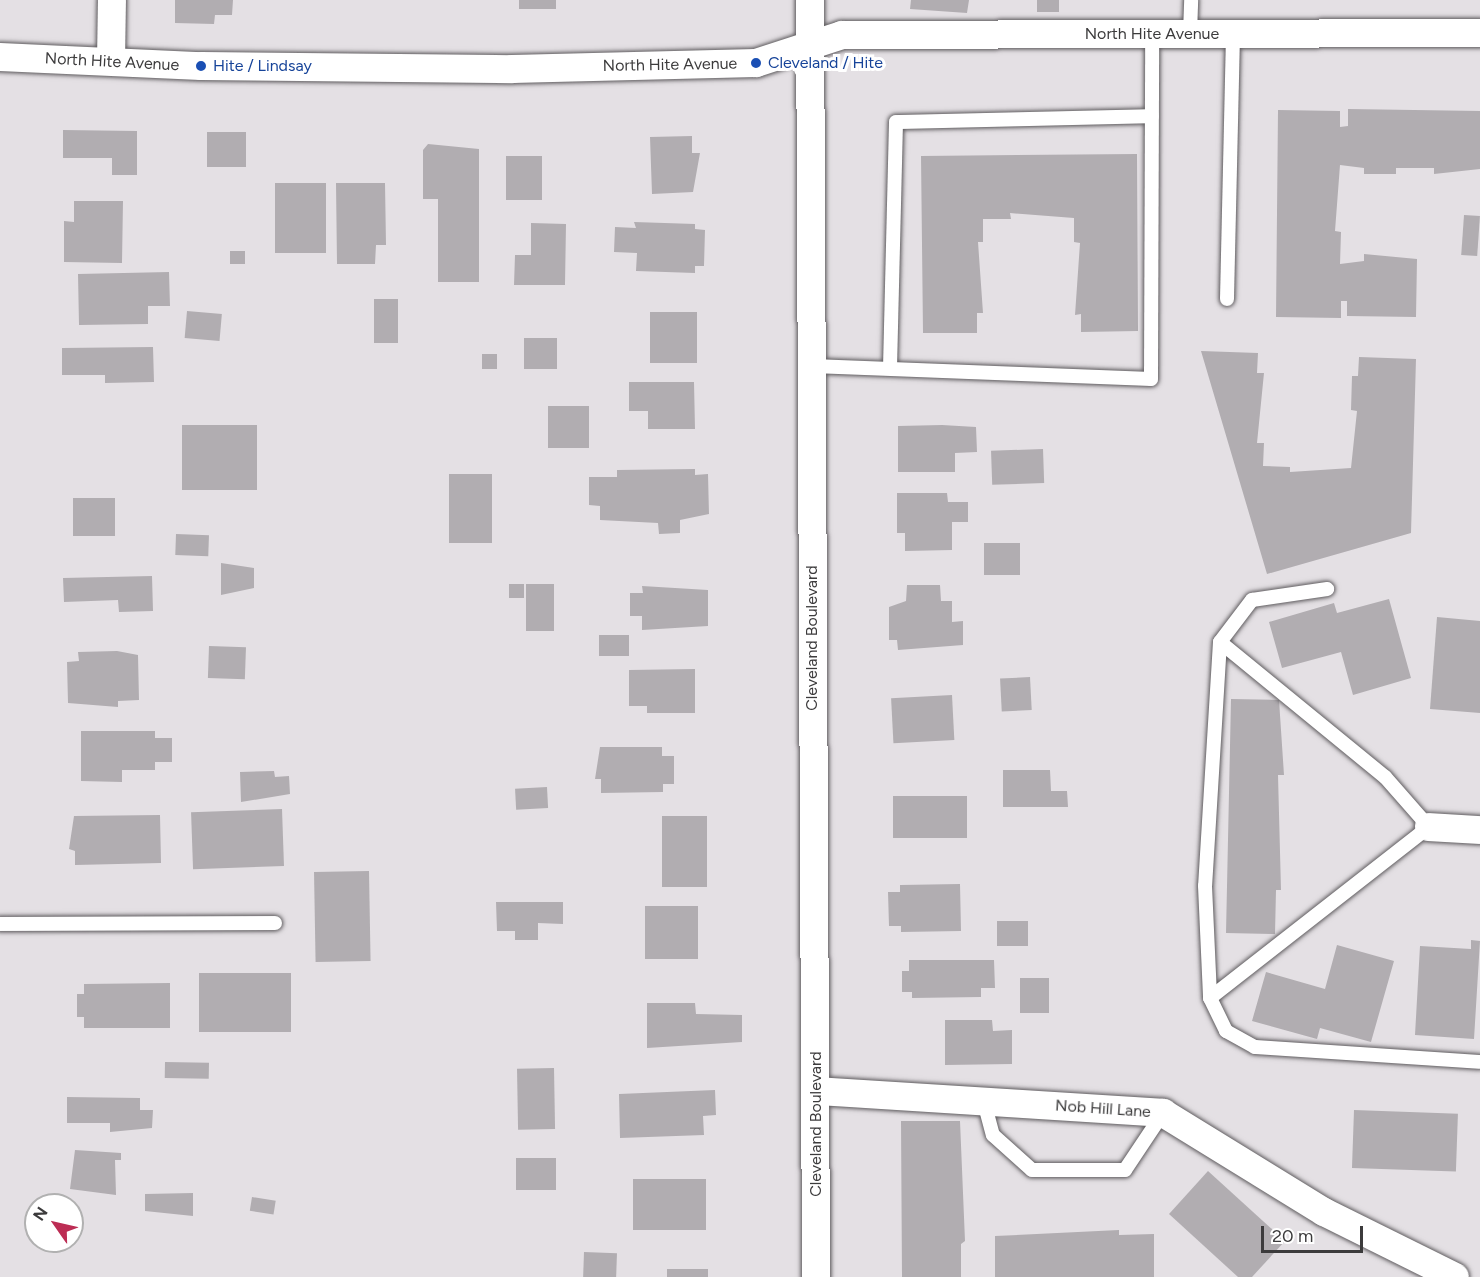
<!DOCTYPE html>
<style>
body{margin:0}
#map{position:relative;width:1480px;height:1277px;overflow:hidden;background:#e4e0e4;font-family:Figtree,sans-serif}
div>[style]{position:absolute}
.building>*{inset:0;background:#b1adb1;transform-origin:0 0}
.roads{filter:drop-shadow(0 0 2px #5f5c5f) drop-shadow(0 0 2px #5f5c5f)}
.service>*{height:14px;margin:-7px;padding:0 7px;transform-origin:7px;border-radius:7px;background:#fff}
.minor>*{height:28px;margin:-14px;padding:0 14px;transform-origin:14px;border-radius:14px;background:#fff}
.dots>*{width:16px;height:16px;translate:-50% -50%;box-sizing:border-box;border:3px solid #fff;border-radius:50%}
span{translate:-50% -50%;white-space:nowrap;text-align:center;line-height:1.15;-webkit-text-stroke:6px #fff;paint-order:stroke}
.street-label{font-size:16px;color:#3c3b3c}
.transit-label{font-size:16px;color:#164399}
.left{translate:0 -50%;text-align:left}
.north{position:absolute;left:24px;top:1193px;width:60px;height:60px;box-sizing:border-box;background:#fff;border:2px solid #b1b1b1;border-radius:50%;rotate:304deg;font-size:16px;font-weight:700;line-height:24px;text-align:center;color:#3c3b3c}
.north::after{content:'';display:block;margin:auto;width:21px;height:27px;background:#bc2d54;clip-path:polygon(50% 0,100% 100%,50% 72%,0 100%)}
.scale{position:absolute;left:1261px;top:1226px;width:102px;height:27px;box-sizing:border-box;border:3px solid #3c3b3c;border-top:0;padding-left:8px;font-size:18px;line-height:21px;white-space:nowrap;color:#3c3b3c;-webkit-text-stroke:4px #fff;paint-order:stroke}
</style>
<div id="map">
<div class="building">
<div style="clip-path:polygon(175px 0,233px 0,232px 15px,215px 15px,214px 24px,175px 23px)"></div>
<div style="left:519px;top:0;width:37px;height:9px"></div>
<div style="clip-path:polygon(911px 0,969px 0,967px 13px,910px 9px)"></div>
<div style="left:1037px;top:0;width:22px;height:12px"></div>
<div style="clip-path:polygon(1348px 109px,1480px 111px,1480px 169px,1434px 174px,1434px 168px,1396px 168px,1396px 174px,1364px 174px,1364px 168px,1340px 165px,1335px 231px,1341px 232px,1340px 264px,1364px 261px,1364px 254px,1417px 259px,1416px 317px,1347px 316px,1347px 301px,1341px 301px,1341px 318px,1276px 317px,1278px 110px,1340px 111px,1340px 127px,1348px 126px)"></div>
<div style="clip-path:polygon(63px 130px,137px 131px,137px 175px,112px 175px,112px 158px,63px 158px)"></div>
<div style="left:207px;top:132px;width:39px;height:35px"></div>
<div style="clip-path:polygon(692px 136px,692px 153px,700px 153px,693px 192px,652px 194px,650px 137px)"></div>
<div style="clip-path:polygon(428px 144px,479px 149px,479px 282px,438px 282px,438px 199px,423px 199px,423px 150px)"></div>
<div style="clip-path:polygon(1137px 154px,1138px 331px,1081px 332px,1081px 314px,1075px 315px,1080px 243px,1074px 242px,1074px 218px,1010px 213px,1011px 219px,983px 219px,983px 242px,978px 242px,983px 313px,977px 313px,977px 333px,923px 333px,921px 156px)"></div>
<div style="left:506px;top:156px;width:36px;height:44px"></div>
<div style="left:275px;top:183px;width:51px;height:70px"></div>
<div style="clip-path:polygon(336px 183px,385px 183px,386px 245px,376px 245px,375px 264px,337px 264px)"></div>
<div style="clip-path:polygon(74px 201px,123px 201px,122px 263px,64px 262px,64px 221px,74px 222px)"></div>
<div style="left:1464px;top:215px;width:16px;height:40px;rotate:4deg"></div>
<div style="clip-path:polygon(634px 222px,695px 224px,695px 229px,705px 230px,704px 266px,695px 266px,695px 273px,636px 271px,637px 253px,614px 252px,615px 227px,636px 228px)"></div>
<div style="clip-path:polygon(531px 223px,566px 224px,565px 285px,514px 285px,515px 255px,531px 255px)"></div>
<div style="left:230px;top:251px;width:15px;height:13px"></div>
<div style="clip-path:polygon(169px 272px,170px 306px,148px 306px,148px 324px,79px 325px,78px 274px)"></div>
<div style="left:374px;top:299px;width:24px;height:44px"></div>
<div style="left:187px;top:311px;width:35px;height:27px;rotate:5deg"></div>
<div style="left:650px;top:312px;width:47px;height:51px"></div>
<div style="left:557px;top:338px;width:31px;height:33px;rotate:90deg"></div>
<div style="clip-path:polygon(153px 347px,154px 382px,105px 383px,105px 375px,62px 375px,62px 348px)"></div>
<div style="clip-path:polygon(1201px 351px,1258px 353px,1257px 373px,1264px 373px,1257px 443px,1264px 443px,1263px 466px,1290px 467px,1290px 472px,1351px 468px,1357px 411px,1351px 410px,1352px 376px,1358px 376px,1359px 357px,1416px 359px,1411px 533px,1267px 574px)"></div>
<div style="left:482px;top:354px;width:15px;height:15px"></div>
<div style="clip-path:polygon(629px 382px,694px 382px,695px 429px,648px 429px,648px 411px,629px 411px)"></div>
<div style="left:548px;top:406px;width:41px;height:42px"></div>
<div style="left:182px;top:425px;width:75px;height:65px"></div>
<div style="clip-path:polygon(942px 425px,976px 427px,977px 452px,955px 453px,955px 472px,898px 472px,898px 426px)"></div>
<div style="left:1043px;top:449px;width:34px;height:52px;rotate:88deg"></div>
<div style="clip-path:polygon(695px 469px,695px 475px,708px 474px,709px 514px,680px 520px,680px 533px,659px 534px,658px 523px,600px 520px,600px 506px,589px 505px,589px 477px,617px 477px,617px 470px)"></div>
<div style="left:449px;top:474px;width:43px;height:69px"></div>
<div style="clip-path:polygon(897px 493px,947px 493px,948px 502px,968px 502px,968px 522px,952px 522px,952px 550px,905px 551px,905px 533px,897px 533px)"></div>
<div style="left:73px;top:498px;width:42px;height:38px"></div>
<div style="left:176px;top:534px;width:33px;height:21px;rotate:2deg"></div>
<div style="left:984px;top:543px;width:36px;height:32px"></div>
<div style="clip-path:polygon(221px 563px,254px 568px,254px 588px,221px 595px)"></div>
<div style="clip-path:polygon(152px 576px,153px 611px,119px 612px,118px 600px,64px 602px,63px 578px)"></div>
<div style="left:524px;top:584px;width:14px;height:15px;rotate:90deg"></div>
<div style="left:526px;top:584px;width:28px;height:47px"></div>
<div style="clip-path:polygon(907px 585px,940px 585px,941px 601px,952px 601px,952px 622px,963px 621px,963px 645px,898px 650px,897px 640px,889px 640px,889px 607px,906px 601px)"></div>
<div style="clip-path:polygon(642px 586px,708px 590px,708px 626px,642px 630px,642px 616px,630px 616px,630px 593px,643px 593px)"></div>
<div style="clip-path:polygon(1389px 599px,1411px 678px,1353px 695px,1341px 652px,1282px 668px,1269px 622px,1334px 603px,1337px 613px)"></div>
<div style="clip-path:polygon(1437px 617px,1480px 621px,1480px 713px,1430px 709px)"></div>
<div style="left:599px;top:635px;width:30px;height:21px"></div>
<div style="left:209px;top:646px;width:37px;height:32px;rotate:2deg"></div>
<div style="clip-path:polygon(117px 651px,138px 655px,139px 700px,118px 701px,118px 707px,68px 703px,67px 662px,79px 661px,78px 652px)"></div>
<div style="clip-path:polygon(695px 669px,695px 713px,647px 713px,647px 706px,629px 706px,629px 670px)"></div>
<div style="left:1030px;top:677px;width:33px;height:30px;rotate:87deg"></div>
<div style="left:952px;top:695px;width:45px;height:61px;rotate:87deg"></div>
<div style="clip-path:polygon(1231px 699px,1279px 700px,1284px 775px,1278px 775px,1281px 890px,1276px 890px,1275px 934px,1226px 933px)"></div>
<div style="clip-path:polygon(81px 731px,155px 731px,155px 738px,172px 738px,172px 762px,155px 762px,155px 770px,122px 770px,122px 782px,81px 781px)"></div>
<div style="clip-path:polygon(600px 747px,662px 747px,662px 756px,674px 756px,674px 784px,663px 784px,663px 792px,601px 793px,601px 779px,595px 779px)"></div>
<div style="clip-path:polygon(1003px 770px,1050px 770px,1051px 791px,1067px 791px,1068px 807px,1003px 807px)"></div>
<div style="clip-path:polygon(274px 771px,275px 777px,289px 776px,290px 794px,241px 802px,240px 772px)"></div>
<div style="left:547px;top:787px;width:21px;height:32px;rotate:87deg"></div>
<div style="left:967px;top:796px;width:42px;height:74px;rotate:90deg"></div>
<div style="left:282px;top:809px;width:57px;height:91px;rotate:88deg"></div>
<div style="clip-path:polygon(160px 815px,161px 863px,75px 865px,75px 851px,69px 849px,74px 816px)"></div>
<div style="left:707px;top:816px;width:71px;height:45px;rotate:90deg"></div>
<div style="left:369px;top:871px;width:90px;height:55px;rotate:89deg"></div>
<div style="clip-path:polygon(960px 884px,961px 931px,901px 932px,901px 926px,889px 926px,888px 892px,900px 892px,900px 885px)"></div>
<div style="clip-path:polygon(496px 902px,563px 902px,563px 924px,538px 923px,538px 940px,515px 940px,515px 931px,497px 931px)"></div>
<div style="left:698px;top:906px;width:53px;height:53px;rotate:90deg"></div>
<div style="left:997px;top:921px;width:31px;height:25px"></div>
<div style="clip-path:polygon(1471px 940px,1480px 941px,1474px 1039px,1415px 1035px,1420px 946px,1471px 949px)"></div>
<div style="clip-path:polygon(1337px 945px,1394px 961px,1371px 1042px,1320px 1028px,1317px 1039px,1252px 1021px,1266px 972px,1325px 989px)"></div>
<div style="clip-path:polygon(909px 960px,994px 960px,995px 988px,981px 988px,981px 997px,912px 998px,912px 992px,902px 992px,902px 971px,909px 971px)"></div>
<div style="left:291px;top:973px;width:59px;height:92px;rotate:90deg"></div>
<div style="left:1020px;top:978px;width:29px;height:35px"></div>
<div style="clip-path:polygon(170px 983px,170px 1028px,84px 1028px,84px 1017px,77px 1017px,77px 994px,84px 994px,84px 984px)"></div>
<div style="clip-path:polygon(647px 1003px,695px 1003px,696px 1014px,742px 1015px,742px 1042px,647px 1048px)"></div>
<div style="clip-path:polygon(945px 1020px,992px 1020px,993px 1031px,1012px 1030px,1012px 1064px,945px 1065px)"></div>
<div style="left:165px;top:1062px;width:44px;height:16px;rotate:1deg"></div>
<div style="left:554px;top:1068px;width:61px;height:37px;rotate:89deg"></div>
<div style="clip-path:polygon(715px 1090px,716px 1115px,703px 1116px,704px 1135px,620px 1138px,619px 1094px)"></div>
<div style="clip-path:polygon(67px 1097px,140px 1098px,140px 1110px,153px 1110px,152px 1128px,110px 1132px,110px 1123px,67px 1123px)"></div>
<div style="left:1354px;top:1110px;width:104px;height:58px;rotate:2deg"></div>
<div style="clip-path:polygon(901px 1121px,960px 1121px,965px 1241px,961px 1244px,961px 1277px,902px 1277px)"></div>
<div style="clip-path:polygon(75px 1150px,121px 1153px,121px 1160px,115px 1160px,116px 1195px,70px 1189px)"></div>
<div style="left:556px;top:1158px;width:32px;height:40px;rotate:90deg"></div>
<div style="clip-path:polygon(1208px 1171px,1285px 1241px,1252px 1277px,1238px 1277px,1169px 1214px)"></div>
<div style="left:706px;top:1179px;width:51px;height:73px;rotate:90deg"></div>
<div style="clip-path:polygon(193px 1193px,193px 1216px,145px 1211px,145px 1194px)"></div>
<div style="left:252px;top:1197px;width:24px;height:14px;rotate:9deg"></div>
<div style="clip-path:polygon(1119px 1230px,1119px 1235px,1154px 1234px,1154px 1277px,995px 1277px,995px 1236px)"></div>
<div style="left:584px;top:1252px;width:33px;height:25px;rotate:2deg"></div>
<div style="left:708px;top:1269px;width:8px;height:41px;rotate:90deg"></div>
</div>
<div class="roads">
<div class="service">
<div style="left:1190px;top:34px;width:34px;rotate:-88deg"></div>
<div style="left:1227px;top:299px;width:265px;rotate:-88.7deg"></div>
<div style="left:813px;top:366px;width:338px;rotate:2.2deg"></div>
<div style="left:1151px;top:379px;width:345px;rotate:-89.8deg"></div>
<div style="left:890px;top:368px;width:246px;rotate:-88.6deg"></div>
<div style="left:896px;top:122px;width:256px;rotate:-1.3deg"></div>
<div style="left:1220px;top:642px;width:53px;rotate:-52.7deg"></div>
<div style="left:1252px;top:600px;width:76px;rotate:-8.3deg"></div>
<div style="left:0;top:924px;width:275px;rotate:-0.2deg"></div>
<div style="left:1210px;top:998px;width:278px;rotate:-38deg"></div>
<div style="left:1429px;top:827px;width:67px;rotate:-131.3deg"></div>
<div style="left:1385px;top:777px;width:213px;rotate:-140.7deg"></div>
<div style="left:1220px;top:642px;width:244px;rotate:93.5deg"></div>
<div style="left:1205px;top:886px;width:112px;rotate:87.4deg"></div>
<div style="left:1210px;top:998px;width:37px;rotate:64deg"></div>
<div style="left:1226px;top:1031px;width:33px;rotate:29deg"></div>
<div style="left:1255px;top:1047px;width:225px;rotate:3.8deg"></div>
<div style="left:984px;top:1102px;width:34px;rotate:75deg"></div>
<div style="left:993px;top:1135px;width:52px;rotate:41.9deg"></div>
<div style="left:1032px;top:1170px;width:93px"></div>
<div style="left:1125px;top:1170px;width:69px;rotate:-56.3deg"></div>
</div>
<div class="minor">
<div style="left:810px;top:0;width:1277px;rotate:89.73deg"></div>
<div style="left:0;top:57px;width:201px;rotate:2.6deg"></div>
<div style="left:201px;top:66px;width:311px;rotate:0.6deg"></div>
<div style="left:512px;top:69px;width:244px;rotate:-1.4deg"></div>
<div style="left:756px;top:63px;width:90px;rotate:-18deg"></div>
<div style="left:842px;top:35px;width:638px;rotate:-0.18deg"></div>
<div style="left:111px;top:61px;width:61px;rotate:-89.1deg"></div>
<div style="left:1429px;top:827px;width:51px;rotate:3.4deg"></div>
<div style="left:817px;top:1091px;width:347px;rotate:3.6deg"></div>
<div style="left:1163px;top:1113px;width:189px;rotate:31.6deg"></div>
<div style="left:1324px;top:1212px;width:146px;rotate:26.4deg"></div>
</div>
</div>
<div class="dots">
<div style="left:756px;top:63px;background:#1a4fb4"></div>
<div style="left:201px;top:66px;background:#1a4fb4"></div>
</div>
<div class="street-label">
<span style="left:1152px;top:34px">North Hite Avenue</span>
<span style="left:112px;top:62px;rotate:3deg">North Hite Avenue</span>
<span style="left:670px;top:65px;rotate:-1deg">North Hite Avenue</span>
<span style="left:812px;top:638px;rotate:-90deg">Cleveland Boulevard</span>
<span style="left:1103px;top:1109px;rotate:4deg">Nob Hill Lane</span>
<span style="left:816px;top:1124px;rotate:-90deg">Cleveland Boulevard</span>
</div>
<div class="transit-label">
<span class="left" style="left:768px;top:63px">Cleveland / Hite</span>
<span class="left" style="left:213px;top:66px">Hite / Lindsay</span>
</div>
<div class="north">N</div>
<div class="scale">20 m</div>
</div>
